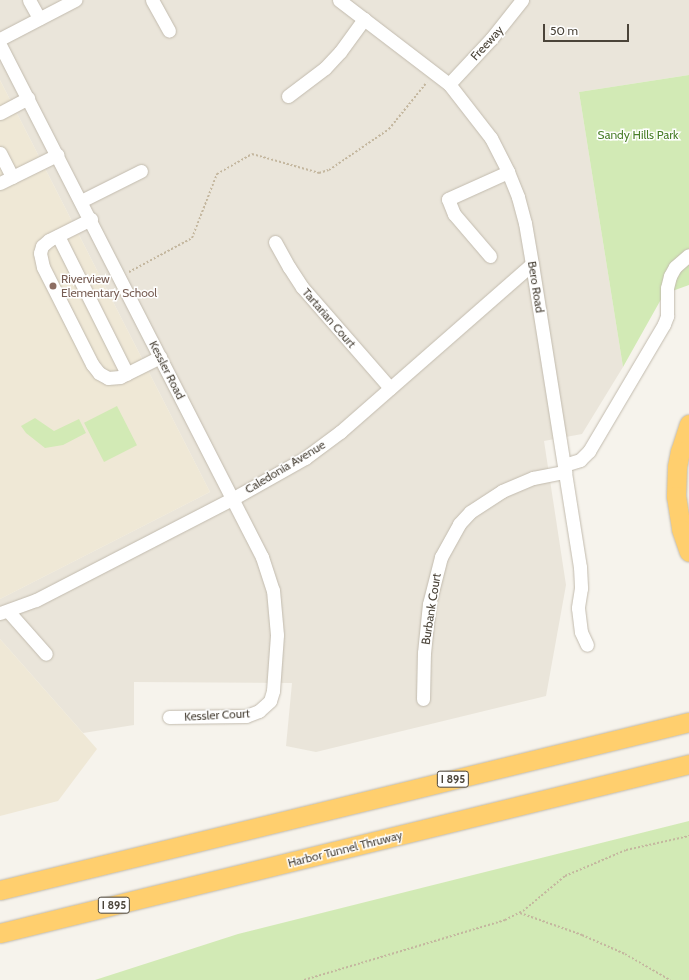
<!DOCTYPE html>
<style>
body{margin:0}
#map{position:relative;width:689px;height:980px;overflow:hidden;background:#f6f3ec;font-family:Cabin,sans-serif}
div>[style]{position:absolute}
.residential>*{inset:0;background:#eae5da}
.education>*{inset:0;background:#efe8d6}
.green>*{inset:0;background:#d2eab5;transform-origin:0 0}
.path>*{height:2px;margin-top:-1px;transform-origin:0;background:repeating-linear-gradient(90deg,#c4b79f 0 2px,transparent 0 4px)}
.roads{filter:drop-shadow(0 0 1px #c2bbae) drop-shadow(0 0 1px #c2bbae)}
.minor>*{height:13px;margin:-6.5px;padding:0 6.5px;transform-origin:6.5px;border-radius:6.5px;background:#fff}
.highway>*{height:19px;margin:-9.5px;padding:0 9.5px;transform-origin:9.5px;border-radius:9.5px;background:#ffcf6e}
.dots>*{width:11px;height:11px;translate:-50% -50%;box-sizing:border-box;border:2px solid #fff;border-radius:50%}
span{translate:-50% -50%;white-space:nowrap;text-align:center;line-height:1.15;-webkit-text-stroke:3px #fff;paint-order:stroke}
.shield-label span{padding:1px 3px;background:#fff;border:1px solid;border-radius:3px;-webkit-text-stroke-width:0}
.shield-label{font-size:11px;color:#4b4439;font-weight:700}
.street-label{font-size:12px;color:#4b4439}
.park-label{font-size:12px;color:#4a7f2a}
.education-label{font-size:12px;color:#785e54}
.left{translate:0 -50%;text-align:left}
.scale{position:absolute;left:543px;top:24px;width:86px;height:18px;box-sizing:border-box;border:2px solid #4b4439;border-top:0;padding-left:5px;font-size:12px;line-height:14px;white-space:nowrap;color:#4b4439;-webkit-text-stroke:3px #fff;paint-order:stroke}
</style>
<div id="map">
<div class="residential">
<div style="clip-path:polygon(0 0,689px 0,689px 75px,579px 92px,623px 367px,582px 434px,544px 441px,566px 585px,546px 696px,316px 752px,286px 746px,292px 683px,134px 682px,134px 725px,83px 733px,0 639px,0 599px,210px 492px,0 80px)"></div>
</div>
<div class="education">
<div style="clip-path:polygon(0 80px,210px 492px,0 599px)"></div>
<div style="clip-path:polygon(0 639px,97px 749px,58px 801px,0 816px)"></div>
</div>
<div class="green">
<div style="clip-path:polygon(689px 75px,689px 285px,664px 294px,623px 367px,579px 92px)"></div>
<div style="left:117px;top:406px;width:44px;height:37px;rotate:63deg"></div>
<div style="clip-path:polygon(35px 418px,54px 431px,79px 419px,86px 433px,63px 445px,45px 448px,26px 433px,21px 426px)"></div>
<div style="clip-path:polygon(689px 821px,689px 980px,95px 980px,238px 934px)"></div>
</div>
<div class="path">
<div style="left:129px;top:272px;width:72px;rotate:-28.4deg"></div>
<div style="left:192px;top:238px;width:69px;rotate:-68.7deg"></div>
<div style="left:217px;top:174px;width:40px;rotate:-29.7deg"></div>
<div style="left:252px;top:154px;width:70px;rotate:15.8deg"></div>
<div style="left:319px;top:173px;width:10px;rotate:-17deg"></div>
<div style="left:329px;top:170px;width:73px;rotate:-34.3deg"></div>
<div style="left:389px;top:129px;width:60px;rotate:-51deg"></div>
<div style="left:520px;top:913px;width:66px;rotate:19.5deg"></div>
<div style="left:582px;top:935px;width:47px;rotate:23.8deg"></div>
<div style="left:625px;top:954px;width:52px;rotate:30deg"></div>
<div style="left:304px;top:980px;width:210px;rotate:-16.6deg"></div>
<div style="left:505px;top:920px;width:20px;rotate:-27deg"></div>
<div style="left:523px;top:911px;width:55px;rotate:-39.8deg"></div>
<div style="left:565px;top:876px;width:66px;rotate:-23.1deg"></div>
<div style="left:626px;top:850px;width:65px;rotate:-12.5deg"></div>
</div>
<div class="roads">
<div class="minor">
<div style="left:29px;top:0;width:21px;rotate:61deg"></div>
<div style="left:152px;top:0;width:35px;rotate:61deg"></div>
<div style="left:339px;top:0;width:138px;rotate:37.4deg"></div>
<div style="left:449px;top:84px;width:68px;rotate:52.1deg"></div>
<div style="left:491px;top:138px;width:38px;rotate:63deg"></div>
<div style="left:508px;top:172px;width:27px;rotate:68deg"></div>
<div style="left:518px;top:197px;width:27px;rotate:75deg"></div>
<div style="left:525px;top:223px;width:42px;rotate:80.3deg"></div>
<div style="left:532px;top:264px;width:307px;rotate:81deg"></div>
<div style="left:580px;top:567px;width:21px;rotate:87deg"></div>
<div style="left:581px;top:588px;width:20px;rotate:99deg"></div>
<div style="left:578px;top:608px;width:24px;rotate:83deg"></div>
<div style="left:581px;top:632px;width:14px;rotate:65deg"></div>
<div style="left:0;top:39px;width:85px;rotate:-27.5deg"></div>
<div style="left:0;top:45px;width:575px;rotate:62.9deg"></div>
<div style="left:262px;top:557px;width:35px;rotate:72deg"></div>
<div style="left:273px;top:590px;width:45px;rotate:84.9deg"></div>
<div style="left:277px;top:635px;width:56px;rotate:94.1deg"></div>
<div style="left:273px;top:691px;width:10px;rotate:107deg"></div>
<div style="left:270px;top:701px;width:15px;rotate:138deg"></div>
<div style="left:259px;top:711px;width:14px;rotate:159deg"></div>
<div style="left:246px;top:716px;width:77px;rotate:179.3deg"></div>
<div style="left:449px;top:84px;width:62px;rotate:-47deg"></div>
<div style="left:491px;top:39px;width:50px;rotate:-51.5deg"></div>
<div style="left:288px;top:96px;width:46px;rotate:-37.1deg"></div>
<div style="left:325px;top:68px;width:22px;rotate:-47deg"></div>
<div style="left:340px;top:52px;width:41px;rotate:-54deg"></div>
<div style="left:0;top:113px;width:32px;rotate:-28deg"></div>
<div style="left:0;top:153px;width:27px;rotate:63deg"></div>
<div style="left:0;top:183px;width:64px;rotate:-26.2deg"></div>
<div style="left:81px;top:201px;width:67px;rotate:-26.6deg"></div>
<div style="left:91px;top:219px;width:47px;rotate:153.4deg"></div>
<div style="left:49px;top:240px;width:9px;rotate:139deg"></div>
<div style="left:42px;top:246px;width:7px;rotate:106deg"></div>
<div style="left:40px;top:253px;width:14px;rotate:78deg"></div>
<div style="left:43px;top:267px;width:109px;rotate:63.2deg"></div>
<div style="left:92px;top:364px;width:11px;rotate:52deg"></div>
<div style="left:99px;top:373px;width:10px;rotate:29deg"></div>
<div style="left:108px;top:378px;width:12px;rotate:-5deg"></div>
<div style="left:120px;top:377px;width:45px;rotate:-26.6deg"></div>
<div style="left:58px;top:236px;width:154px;rotate:63.4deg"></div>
<div style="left:275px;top:242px;width:29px;rotate:61deg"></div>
<div style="left:289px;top:267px;width:24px;rotate:57deg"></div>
<div style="left:302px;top:287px;width:134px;rotate:48.9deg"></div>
<div style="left:490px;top:256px;width:55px;rotate:-130.6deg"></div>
<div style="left:454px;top:214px;width:16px;rotate:-112deg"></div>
<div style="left:448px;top:199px;width:66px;rotate:-24.2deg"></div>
<div style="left:564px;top:465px;width:17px;rotate:-17deg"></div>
<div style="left:580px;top:460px;width:13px;rotate:-45deg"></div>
<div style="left:589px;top:451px;width:147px;rotate:-59.4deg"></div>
<div style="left:664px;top:324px;width:9px;rotate:-69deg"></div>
<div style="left:667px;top:316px;width:28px;rotate:-90deg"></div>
<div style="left:667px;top:288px;width:12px;rotate:-76deg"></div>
<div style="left:670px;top:276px;width:10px;rotate:-61deg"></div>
<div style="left:675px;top:267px;width:18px;rotate:-41deg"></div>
<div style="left:8px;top:611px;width:57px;rotate:48.5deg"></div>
<div style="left:0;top:613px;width:38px;rotate:-20deg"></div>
<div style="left:36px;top:600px;width:220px;rotate:-27.3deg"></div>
<div style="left:232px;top:499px;width:84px;rotate:-29.3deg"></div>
<div style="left:305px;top:458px;width:44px;rotate:-36.6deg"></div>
<div style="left:340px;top:432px;width:255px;rotate:-41.2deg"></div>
<div style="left:423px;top:699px;width:46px;rotate:-88.8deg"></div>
<div style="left:424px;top:653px;width:49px;rotate:-84.2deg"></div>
<div style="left:429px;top:604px;width:49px;rotate:-75.7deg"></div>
<div style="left:441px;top:557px;width:38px;rotate:-61deg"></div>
<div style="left:459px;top:524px;width:16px;rotate:-47deg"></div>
<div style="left:470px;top:512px;width:38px;rotate:-33deg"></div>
<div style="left:502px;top:491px;width:34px;rotate:-23deg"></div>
<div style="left:533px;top:478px;width:33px;rotate:-11deg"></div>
</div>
<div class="highway">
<div style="left:689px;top:424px;width:28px;rotate:108deg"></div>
<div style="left:680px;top:451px;width:16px;rotate:101deg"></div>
<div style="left:677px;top:467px;width:29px;rotate:92deg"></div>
<div style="left:676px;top:496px;width:33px;rotate:81deg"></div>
<div style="left:681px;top:529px;width:24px;rotate:71deg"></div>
<div style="left:0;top:890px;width:709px;rotate:-13.7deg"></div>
<div style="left:0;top:933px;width:709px;rotate:-13.78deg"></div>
</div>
</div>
<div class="dots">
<div style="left:53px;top:286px;background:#8d6e63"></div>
</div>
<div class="shield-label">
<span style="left:453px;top:779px">I 895</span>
<span style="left:114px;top:905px">I 895</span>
</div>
<div class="street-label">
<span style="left:487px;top:43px;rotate:-48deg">Freeway</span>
<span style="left:536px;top:287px;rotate:81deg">Bero Road</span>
<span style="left:329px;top:318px;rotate:49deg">Tartarian Court</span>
<span style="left:167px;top:370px;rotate:63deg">Kessler Road</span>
<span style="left:285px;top:467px;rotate:-31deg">Caledonia Avenue</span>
<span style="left:431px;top:609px;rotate:-81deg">Burbank Court</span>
<span style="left:217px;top:715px;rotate:-3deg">Kessler Court</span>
<span style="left:345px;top:849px;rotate:-14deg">Harbor Tunnel Thruway</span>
</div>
<div class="park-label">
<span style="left:638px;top:135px">Sandy Hills Park</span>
</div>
<div class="education-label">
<span class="left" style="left:61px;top:286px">Riverview<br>Elementary School</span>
</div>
<div class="scale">50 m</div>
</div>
